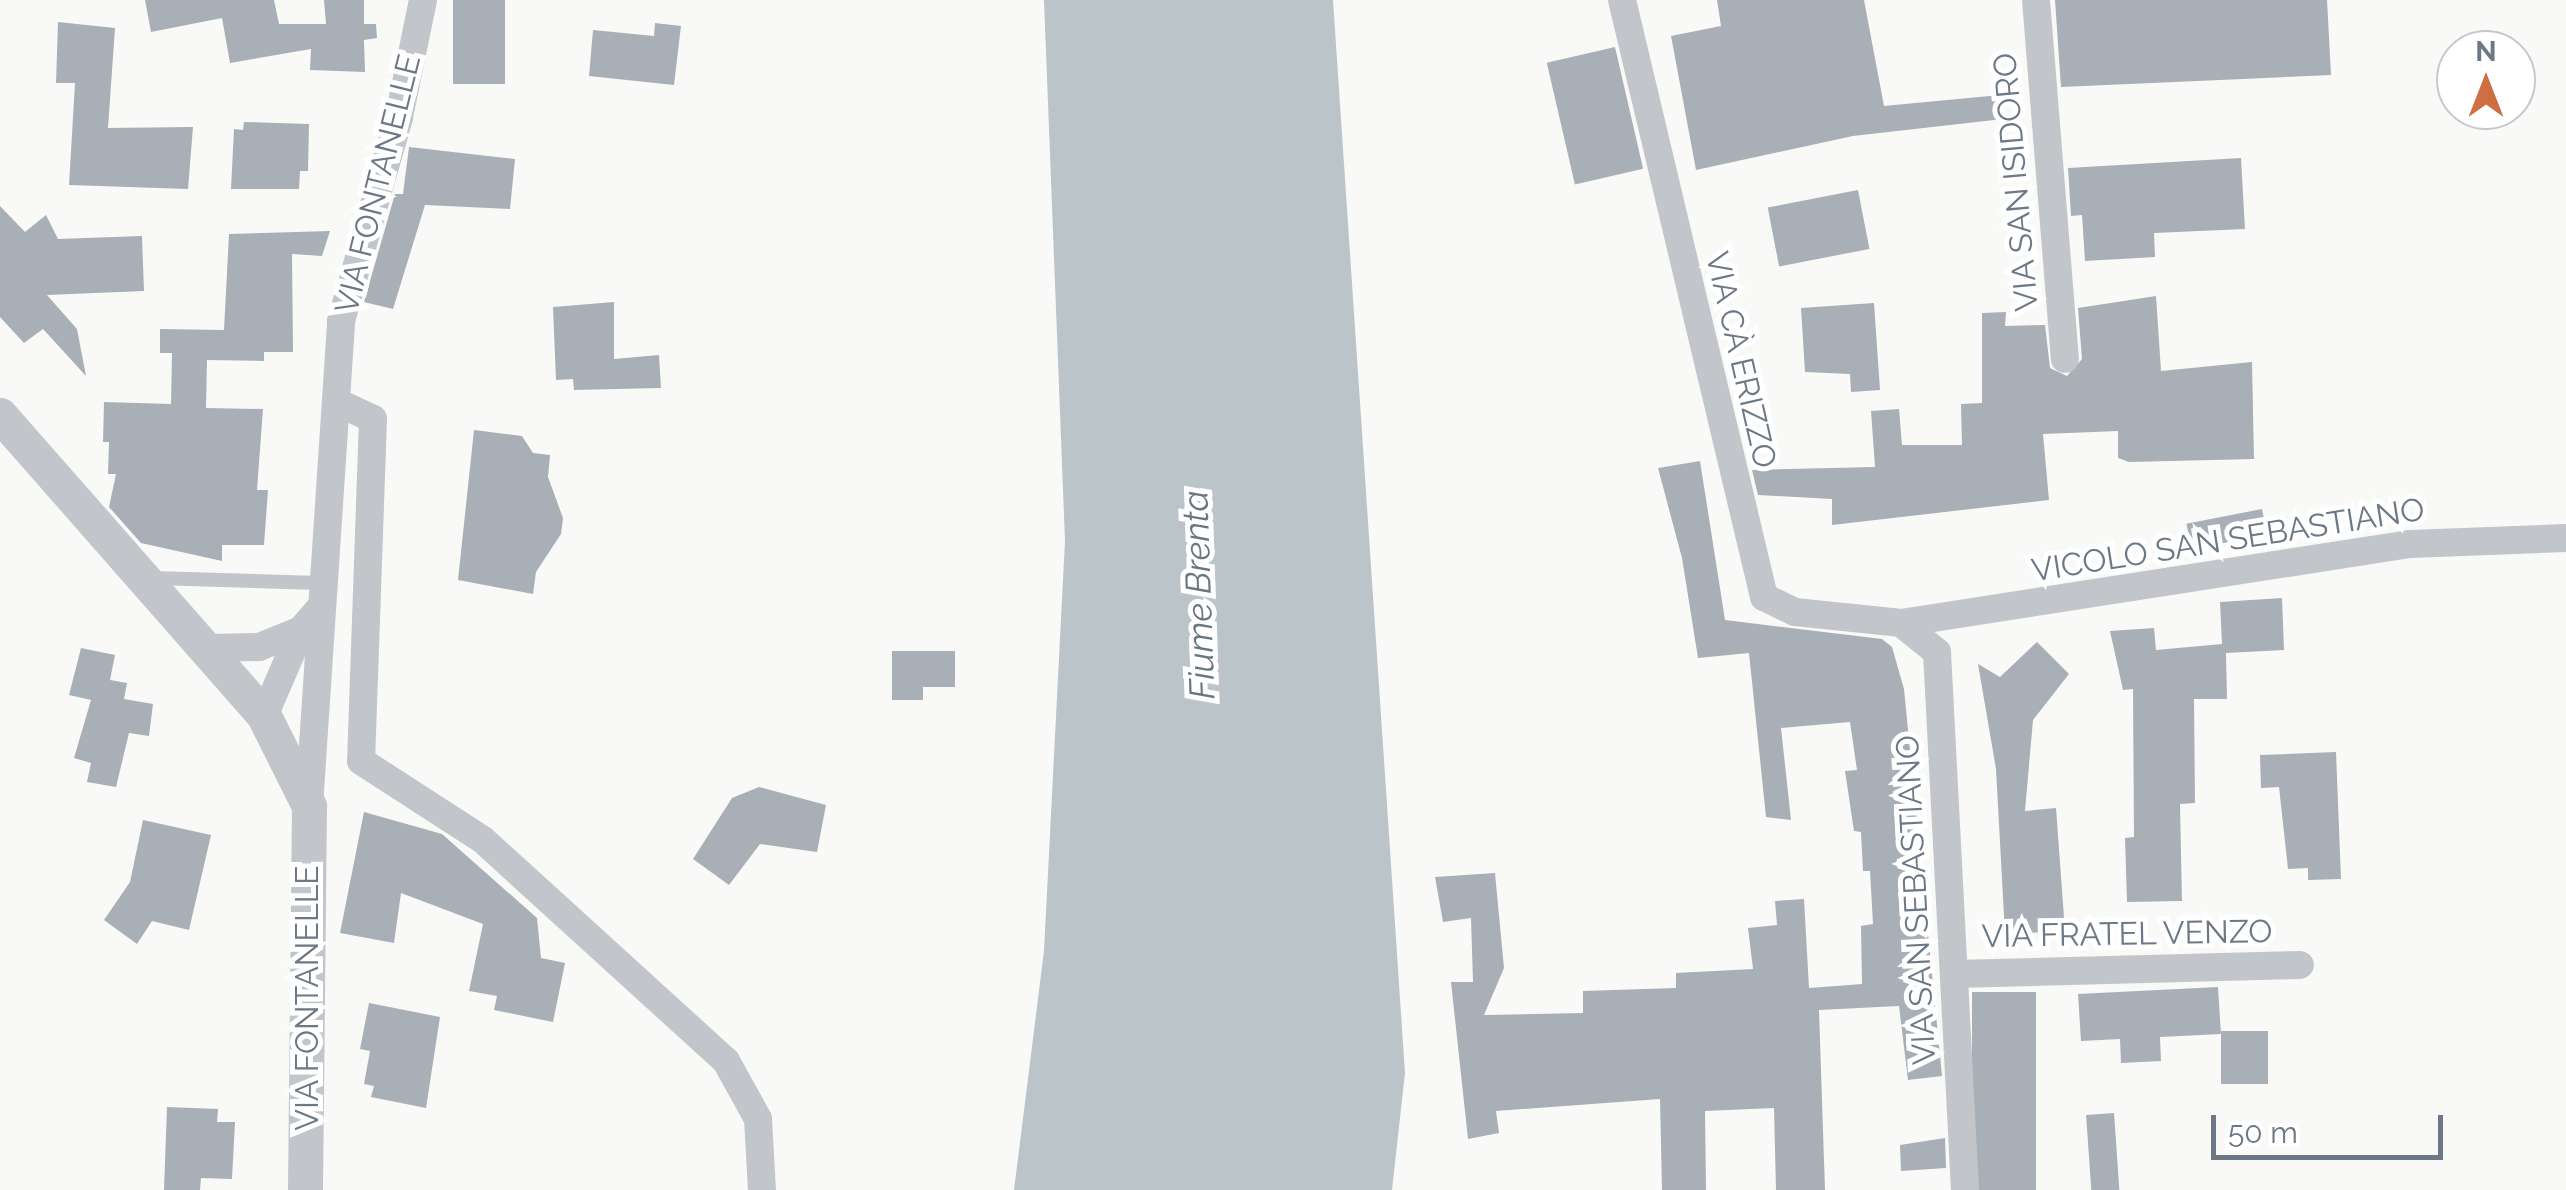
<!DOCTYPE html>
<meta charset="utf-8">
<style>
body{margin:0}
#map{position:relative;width:2566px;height:1190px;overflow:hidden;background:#f9f9f8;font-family:Raleway,sans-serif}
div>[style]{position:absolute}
.water>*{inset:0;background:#bbc4c8}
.building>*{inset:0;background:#a9afb6;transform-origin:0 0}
.service>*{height:14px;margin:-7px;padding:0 7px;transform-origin:7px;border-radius:7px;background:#c2c5c9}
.minor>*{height:28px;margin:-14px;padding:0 14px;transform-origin:14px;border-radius:14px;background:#c2c5c9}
.tertiary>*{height:35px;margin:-17.5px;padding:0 17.5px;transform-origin:17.5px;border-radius:17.5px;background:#c2c5c9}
span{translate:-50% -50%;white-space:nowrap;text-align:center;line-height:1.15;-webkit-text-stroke:10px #fff;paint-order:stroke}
.street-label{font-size:32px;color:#6c7885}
.water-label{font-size:35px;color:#68777f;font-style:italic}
.north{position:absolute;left:2436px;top:30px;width:100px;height:100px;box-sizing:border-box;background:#fff;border:2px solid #c4c9ce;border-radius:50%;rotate:0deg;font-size:28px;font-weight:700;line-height:40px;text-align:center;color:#6c7885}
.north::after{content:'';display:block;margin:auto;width:35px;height:45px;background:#cf6e42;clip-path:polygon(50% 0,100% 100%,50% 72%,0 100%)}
.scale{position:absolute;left:2211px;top:1115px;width:232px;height:45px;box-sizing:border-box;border:5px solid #6c7885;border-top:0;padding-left:12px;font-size:30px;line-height:35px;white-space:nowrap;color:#6c7885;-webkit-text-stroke:8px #fff;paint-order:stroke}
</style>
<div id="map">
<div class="water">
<div style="clip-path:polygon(1044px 0,1333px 0,1405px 1073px,1392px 1190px,1014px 1190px,1044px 951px,1065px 541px)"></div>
</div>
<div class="building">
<div style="clip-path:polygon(145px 0,274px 0,279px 24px,326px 24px,324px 0,364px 0,364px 24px,376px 24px,377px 38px,364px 40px,365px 72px,310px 70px,311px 49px,230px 63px,222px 18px,151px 32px)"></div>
<div style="left:453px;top:0;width:52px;height:84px"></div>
<div style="clip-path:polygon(1717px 0,1864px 0,1884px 106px,2000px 95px,2003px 119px,1853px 136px,1696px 170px,1671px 36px,1721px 26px)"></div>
<div style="clip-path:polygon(2055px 0,2327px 0,2331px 75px,2061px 87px)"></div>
<div style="clip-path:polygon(58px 22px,115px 28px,108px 128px,193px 127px,188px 189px,69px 185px,75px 83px,56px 83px)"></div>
<div style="clip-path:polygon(655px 23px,681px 26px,674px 85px,589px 76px,593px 30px,654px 36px)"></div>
<div style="left:1615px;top:47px;width:125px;height:70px;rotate:77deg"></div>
<div style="clip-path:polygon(244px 122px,309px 124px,308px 171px,300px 171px,299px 189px,231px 189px,234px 129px,243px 130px)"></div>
<div style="clip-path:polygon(409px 147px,515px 159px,510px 209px,425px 205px,393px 309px,364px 302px,395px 194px,403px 194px)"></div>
<div style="clip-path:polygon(2241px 158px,2245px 229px,2154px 233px,2155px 257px,2085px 261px,2082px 215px,2071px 216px,2068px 168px)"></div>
<div style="left:1858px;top:190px;width:60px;height:92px;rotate:79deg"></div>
<div style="clip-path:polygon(0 206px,25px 232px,46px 215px,58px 239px,142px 236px,144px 291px,47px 295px,77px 329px,86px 376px,43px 329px,24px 343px,0 317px)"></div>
<div style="clip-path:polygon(330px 231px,322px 256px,292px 254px,293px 352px,264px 352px,264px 361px,207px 360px,206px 408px,263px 409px,257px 490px,268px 490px,264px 545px,222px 545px,222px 561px,141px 543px,109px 507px,116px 474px,108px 474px,109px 442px,103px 442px,104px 402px,171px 404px,172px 353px,160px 353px,160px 329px,224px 330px,229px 234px)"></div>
<div style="clip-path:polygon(2156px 296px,2161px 371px,2252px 362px,2254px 459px,2129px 462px,2118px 458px,2118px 431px,2043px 434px,2049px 500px,1832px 525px,1832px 499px,1758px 495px,1752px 470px,1875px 467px,1871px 411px,1899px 409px,1902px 445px,1962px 445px,1961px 404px,1982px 403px,1982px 313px,2006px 312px,2005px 326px,2045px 325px,2050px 368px,2067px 376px,2082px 359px,2078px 308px)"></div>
<div style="clip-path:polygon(614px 302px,614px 359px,659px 355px,661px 388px,574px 390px,573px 379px,556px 380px,553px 307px)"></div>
<div style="clip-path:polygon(1874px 303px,1880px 390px,1851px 392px,1850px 374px,1805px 372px,1801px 308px)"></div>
<div style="clip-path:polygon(474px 430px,522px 436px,533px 453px,550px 455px,548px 477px,563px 518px,561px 534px,536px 572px,533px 594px,458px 580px)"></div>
<div style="clip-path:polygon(1700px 461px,1725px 620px,1882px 639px,1892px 647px,1904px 689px,1942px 1076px,1908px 1080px,1899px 1006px,1819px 1010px,1825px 1190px,1776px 1190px,1774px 1108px,1705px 1111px,1706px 1190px,1662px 1190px,1660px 1099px,1496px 1111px,1499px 1133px,1468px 1139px,1451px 982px,1473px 982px,1471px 918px,1443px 922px,1435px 877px,1495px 873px,1504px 968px,1484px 1015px,1583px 1013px,1583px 991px,1676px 988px,1676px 973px,1753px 969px,1748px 928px,1777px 925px,1775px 901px,1804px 899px,1809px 988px,1862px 984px,1861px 926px,1873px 924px,1870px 871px,1863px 871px,1861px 832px,1854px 831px,1845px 771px,1857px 770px,1850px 722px,1781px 728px,1791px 820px,1766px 817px,1749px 653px,1698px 658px,1682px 558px,1658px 468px)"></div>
<div style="left:2262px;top:509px;width:26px;height:77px;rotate:79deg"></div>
<div style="clip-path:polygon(2282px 598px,2284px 650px,2226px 653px,2227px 699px,2194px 699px,2195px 803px,2180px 804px,2182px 901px,2127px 902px,2125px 838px,2134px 837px,2133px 689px,2123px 690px,2110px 631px,2154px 628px,2156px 650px,2222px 644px,2220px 602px)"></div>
<div style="clip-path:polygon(2037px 642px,2069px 674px,2033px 720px,2025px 811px,2056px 808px,2065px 931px,2005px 934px,1996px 769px,1978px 664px,2000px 677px)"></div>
<div style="clip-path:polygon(81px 648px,115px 655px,110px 680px,127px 683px,124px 699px,153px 704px,149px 736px,129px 733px,116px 787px,87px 782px,91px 763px,74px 758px,91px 700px,69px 695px)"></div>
<div style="clip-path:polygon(892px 651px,955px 651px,955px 687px,923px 687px,923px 700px,892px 700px)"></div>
<div style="clip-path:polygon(2336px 752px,2341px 879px,2308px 880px,2308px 868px,2288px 869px,2279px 787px,2261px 788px,2260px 755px)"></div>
<div style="clip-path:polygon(759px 787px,826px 805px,817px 852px,760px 844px,729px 885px,693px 859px,732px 798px)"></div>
<div style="clip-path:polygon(364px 812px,442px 834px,537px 918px,541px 958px,565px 963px,553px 1022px,494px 1010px,497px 996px,469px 991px,483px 924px,401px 893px,394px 943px,340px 933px)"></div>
<div style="clip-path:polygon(143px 820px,211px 835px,189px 930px,152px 921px,137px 944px,104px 920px,130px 882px)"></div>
<div style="clip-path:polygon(2218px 987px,2221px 1034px,2160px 1037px,2161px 1061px,2121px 1063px,2120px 1039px,2081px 1041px,2078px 994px)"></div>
<div style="left:1972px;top:992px;width:64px;height:198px"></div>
<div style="clip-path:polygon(369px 1003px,440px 1017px,426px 1108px,371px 1097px,374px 1086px,364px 1084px,370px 1051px,360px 1049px)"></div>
<div style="left:2268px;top:1031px;width:53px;height:47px;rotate:90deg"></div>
<div style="clip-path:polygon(167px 1107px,218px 1109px,217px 1122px,235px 1122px,232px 1179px,201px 1178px,200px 1190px,164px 1190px)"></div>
<div style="left:2114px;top:1113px;width:77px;height:28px;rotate:86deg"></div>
<div style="clip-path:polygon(1945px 1138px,1946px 1168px,1901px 1171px,1900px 1145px)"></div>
</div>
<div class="service">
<div style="left:153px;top:578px;width:173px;rotate:1.7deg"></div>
</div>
<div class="minor">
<div style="left:1622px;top:0;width:614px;rotate:76.62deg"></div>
<div style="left:1764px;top:597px;width:34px;rotate:26deg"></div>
<div style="left:1795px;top:612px;width:107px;rotate:5.9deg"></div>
<div style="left:1901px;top:623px;width:515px;rotate:-8.82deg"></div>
<div style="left:2410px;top:544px;width:156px;rotate:-2.2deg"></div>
<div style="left:2036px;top:0;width:360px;rotate:85.4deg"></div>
<div style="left:341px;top:404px;width:35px;rotate:25deg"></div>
<div style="left:373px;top:419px;width:342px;rotate:92deg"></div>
<div style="left:361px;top:761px;width:145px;rotate:32.9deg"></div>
<div style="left:483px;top:840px;width:328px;rotate:42.3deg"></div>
<div style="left:726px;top:1061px;width:66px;rotate:61.1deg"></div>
<div style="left:758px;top:1119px;width:71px;rotate:86.8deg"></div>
<div style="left:1901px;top:623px;width:46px;rotate:38.9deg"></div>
<div style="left:1937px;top:652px;width:539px;rotate:87.02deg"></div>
<div style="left:209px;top:648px;width:50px;rotate:-1.1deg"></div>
<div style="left:259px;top:647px;width:45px;rotate:-22deg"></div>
<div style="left:264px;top:716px;width:94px;rotate:-66.7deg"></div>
<div style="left:301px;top:630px;width:30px;rotate:-49deg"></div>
<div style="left:309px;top:806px;width:486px;rotate:-86.2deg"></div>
<div style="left:341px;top:321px;width:212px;rotate:-74.1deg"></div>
<div style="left:399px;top:117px;width:119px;rotate:-78.4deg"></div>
<div style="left:1955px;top:974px;width:345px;rotate:-1.5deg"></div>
</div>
<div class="tertiary">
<div style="left:0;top:415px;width:400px;rotate:48.7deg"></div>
<div style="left:264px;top:716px;width:101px;rotate:63.4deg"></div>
<div style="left:309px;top:806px;width:384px;rotate:90.6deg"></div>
</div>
<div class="street-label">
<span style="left:2016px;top:182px;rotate:-95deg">VIA SAN ISIDORO</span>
<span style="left:378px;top:184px;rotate:-76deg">VIA FONTANELLE</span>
<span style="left:1741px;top:360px;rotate:77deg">VIA CÀ ERIZZO</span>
<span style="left:2228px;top:540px;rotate:-9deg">VICOLO SAN SEBASTIANO</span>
<span style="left:1916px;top:900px;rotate:-93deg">VIA SAN SEBASTIANO</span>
<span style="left:2127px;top:934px;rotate:-1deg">VIA FRATEL VENZO</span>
<span style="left:307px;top:998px;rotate:-90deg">VIA FONTANELLE</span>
</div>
<div class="water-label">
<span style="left:1199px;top:595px;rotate:-92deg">Fiume Brenta</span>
</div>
<div class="north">N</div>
<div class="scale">50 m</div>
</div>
